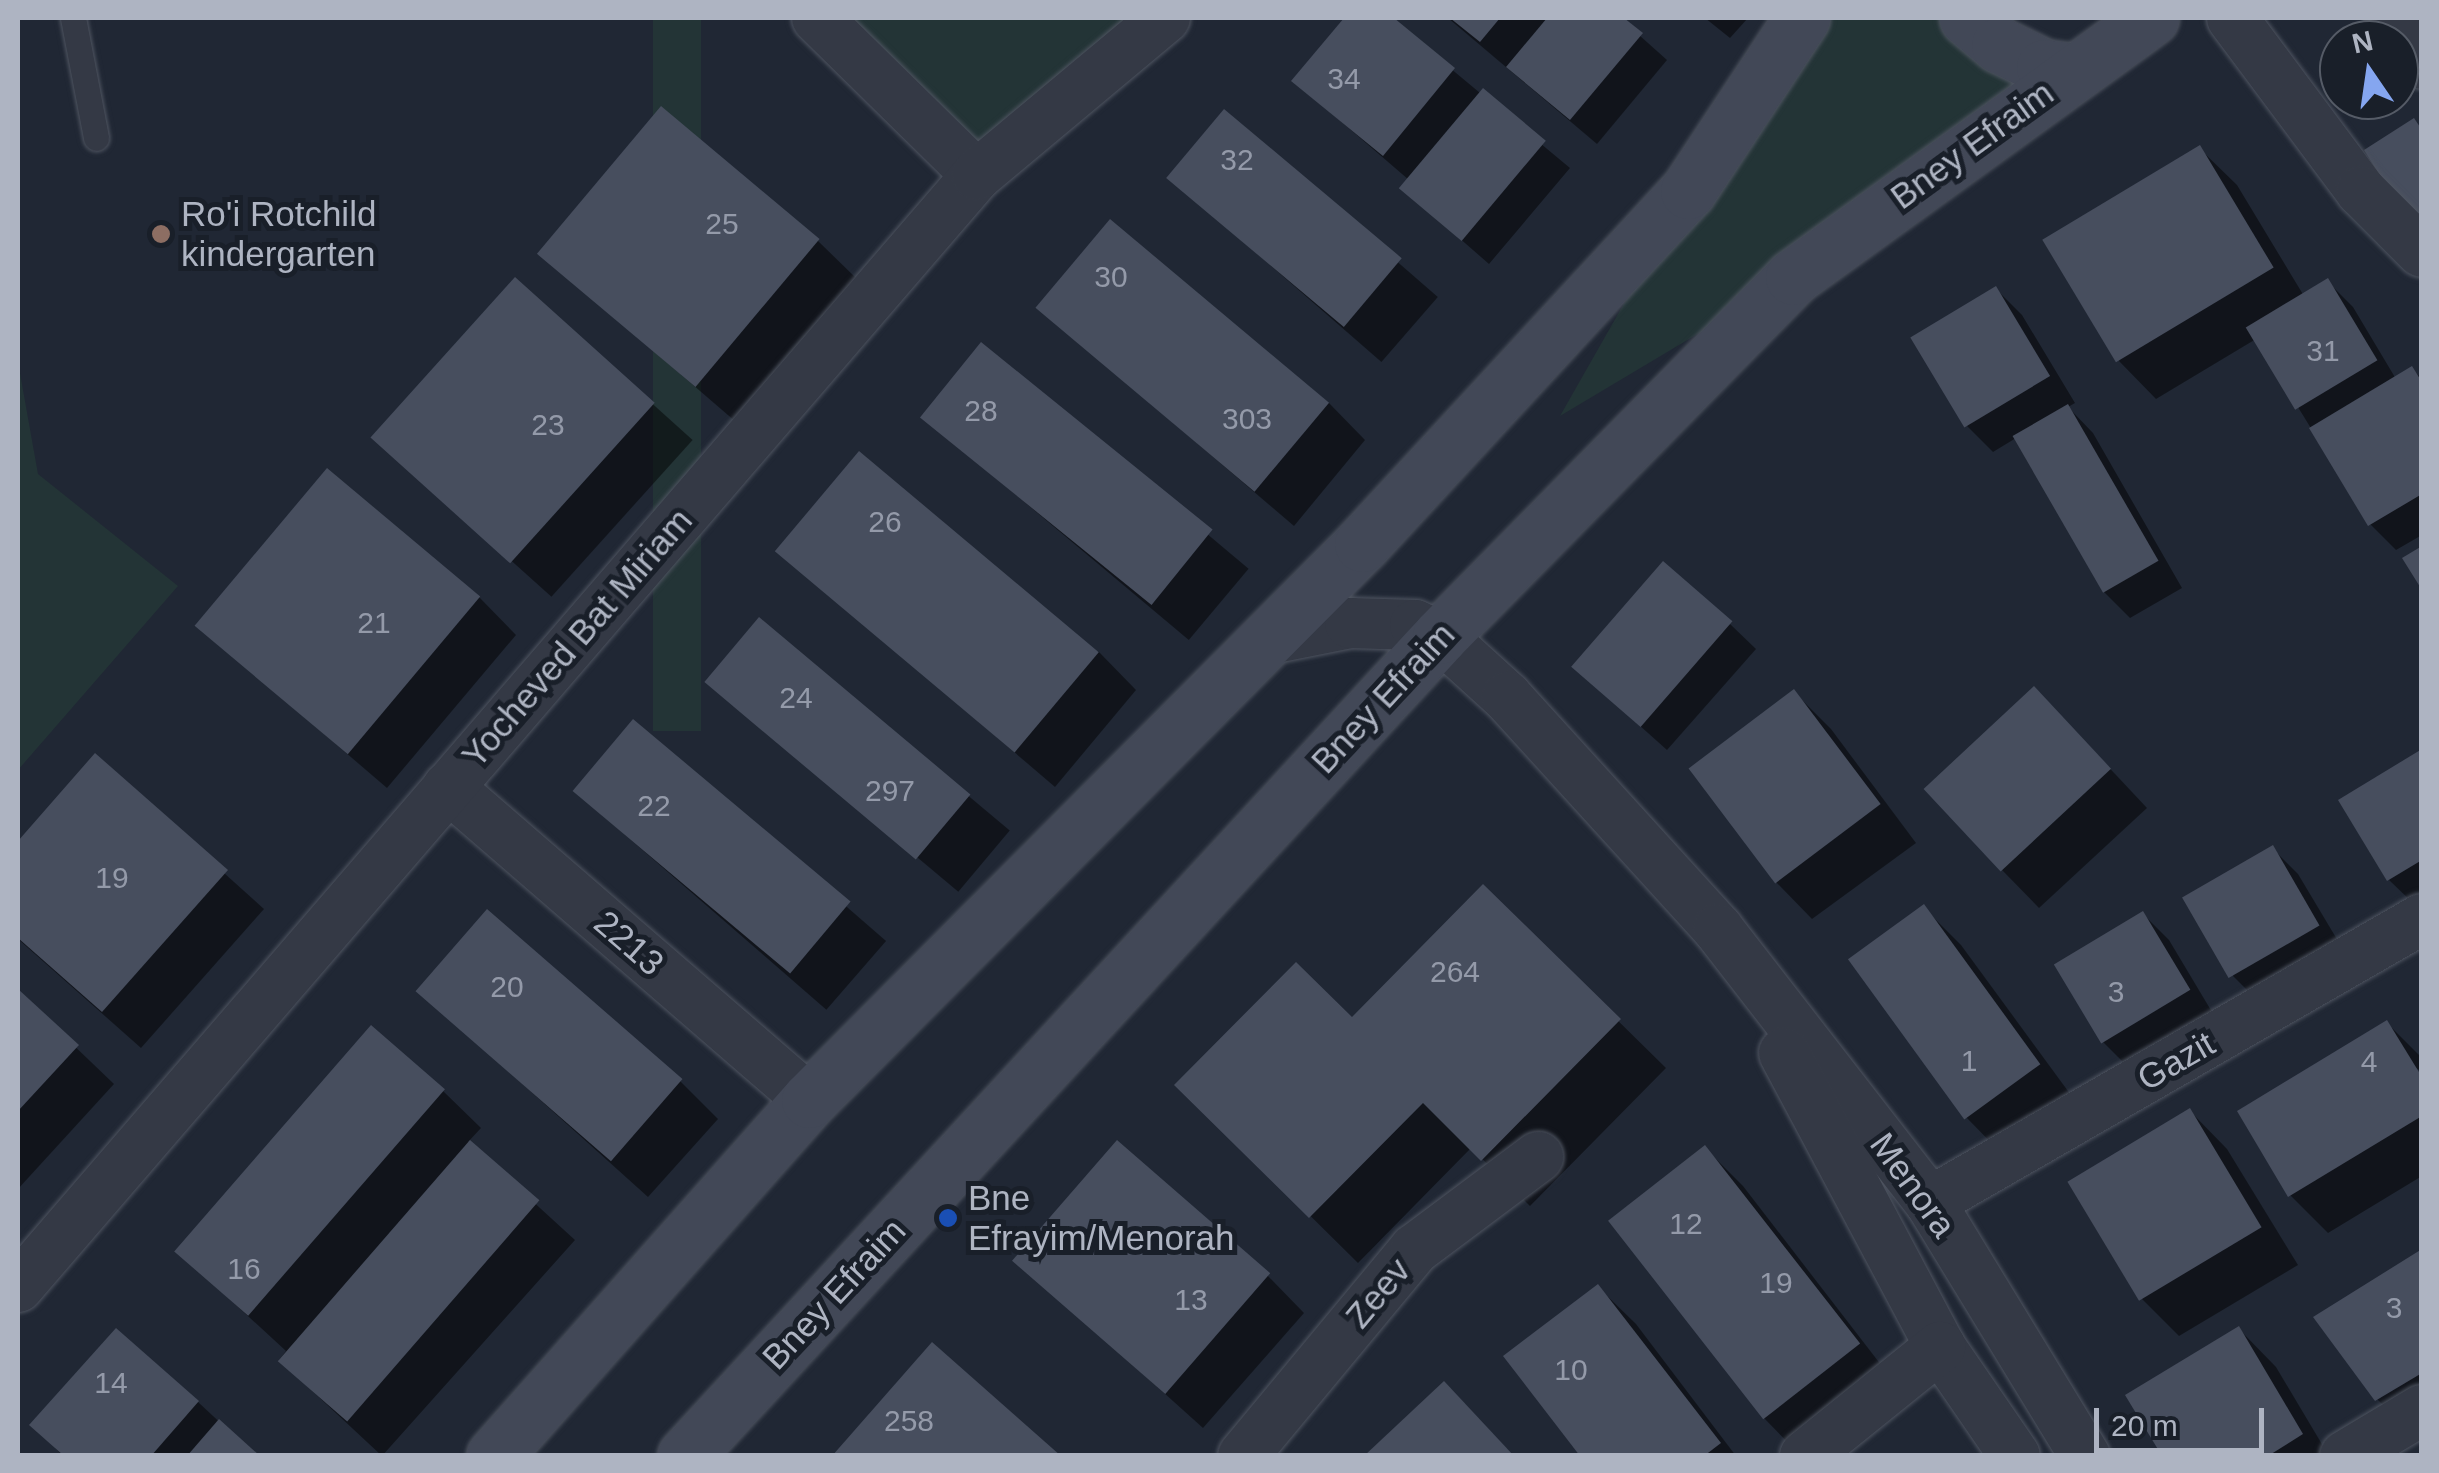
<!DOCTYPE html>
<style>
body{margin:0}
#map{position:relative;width:2439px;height:1473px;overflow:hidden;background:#202734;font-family:Arial,sans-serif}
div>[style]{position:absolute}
.green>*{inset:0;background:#233436;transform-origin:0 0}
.shadow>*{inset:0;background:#0007;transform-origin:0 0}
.building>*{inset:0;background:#474e5e;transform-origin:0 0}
.roads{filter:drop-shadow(0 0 2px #4e5460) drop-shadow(0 0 2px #4e5460)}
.service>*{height:25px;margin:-12.5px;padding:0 12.5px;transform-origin:12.5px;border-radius:12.5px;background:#343945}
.minor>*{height:50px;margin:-25px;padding:0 25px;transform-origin:25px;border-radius:25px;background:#343945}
.secondary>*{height:55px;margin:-27.5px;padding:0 27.5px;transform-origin:27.5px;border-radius:27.5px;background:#424857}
.dots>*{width:28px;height:28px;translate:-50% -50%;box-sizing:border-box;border:5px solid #191f29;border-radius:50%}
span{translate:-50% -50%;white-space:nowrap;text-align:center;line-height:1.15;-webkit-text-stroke:10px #191f29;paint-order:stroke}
.number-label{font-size:30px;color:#949aa9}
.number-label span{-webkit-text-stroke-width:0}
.street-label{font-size:35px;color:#aeb4c2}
.poi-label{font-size:35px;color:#aeb4c2}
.left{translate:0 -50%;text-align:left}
.frame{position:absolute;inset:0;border:20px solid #aeb4c2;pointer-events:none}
.north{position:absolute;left:2319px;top:20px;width:100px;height:100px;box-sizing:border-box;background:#191f29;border:2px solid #555b66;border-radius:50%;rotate:347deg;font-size:28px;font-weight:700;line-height:40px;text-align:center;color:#aeb4c2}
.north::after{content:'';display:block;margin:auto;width:35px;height:45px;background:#85a6f0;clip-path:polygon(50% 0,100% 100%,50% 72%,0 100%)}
.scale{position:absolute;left:2094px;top:1408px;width:170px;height:45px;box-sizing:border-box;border:5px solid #aeb4c2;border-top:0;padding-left:12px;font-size:30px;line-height:35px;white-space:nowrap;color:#aeb4c2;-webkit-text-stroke:8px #191f29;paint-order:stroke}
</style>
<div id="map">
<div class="green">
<div style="left:653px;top:18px;width:48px;height:713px"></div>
<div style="clip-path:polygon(817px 18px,1165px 18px,977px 175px)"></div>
<div style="clip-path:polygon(1802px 18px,1967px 18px,2044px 67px,1793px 277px,1560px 416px,1688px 191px)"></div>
<div style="clip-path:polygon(18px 362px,38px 474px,178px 586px,18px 770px)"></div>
</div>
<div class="shadow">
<div style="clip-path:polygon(1348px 18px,1390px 18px,1570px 168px,1489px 264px,1402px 188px,1409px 180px,1294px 81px)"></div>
<div style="clip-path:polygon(1448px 18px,1620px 18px,1667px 60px,1597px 144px)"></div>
<div style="clip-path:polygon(1705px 18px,1748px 18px,1730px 38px)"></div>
<div style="left:1225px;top:112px;width:282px;height:86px;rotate:41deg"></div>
<div style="clip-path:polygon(2199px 148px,2237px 185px,2304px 296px,2327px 281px,2353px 307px,2396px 379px,2412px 369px,2422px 379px,2422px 535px,2396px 550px,2370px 524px,2256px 339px,2156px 399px,2119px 361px)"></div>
<div style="clip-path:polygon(818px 241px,856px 278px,736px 422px,541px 254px)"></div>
<div style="left:515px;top:280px;width:239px;height:211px;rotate:42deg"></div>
<div style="clip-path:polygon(1996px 289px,2022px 315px,2075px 403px,2068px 407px,2093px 433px,2182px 588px,2130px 618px,2104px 592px,2016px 438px,1993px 452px,1967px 426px)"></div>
<div style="clip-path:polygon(1039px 308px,1328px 402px,1365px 440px,1294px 526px)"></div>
<div style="left:982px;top:345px;width:348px;height:93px;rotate:40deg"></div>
<div style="clip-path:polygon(779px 551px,1099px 652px,1136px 690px,1055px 787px)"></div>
<div style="clip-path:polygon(479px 597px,516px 635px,387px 788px,198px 626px)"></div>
<div style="left:760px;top:621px;width:326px;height:80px;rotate:40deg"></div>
<div style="clip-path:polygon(1730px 624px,1756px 649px,1667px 750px,1573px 666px)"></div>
<div style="clip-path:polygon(1794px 692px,1831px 729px,1916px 843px,1812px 919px,1775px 881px)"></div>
<div style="left:634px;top:722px;width:334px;height:91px;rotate:41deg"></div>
<div style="clip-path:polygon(2071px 727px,2147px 808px,2039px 908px,2002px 870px)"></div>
<div style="clip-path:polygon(2422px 752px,2422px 901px,2415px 905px,2389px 880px)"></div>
<div style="clip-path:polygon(95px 757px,264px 909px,141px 1048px,18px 939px,18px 845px)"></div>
<div style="clip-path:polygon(2272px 848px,2298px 874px,2344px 951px,2259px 1002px,2233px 976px)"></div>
<div style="clip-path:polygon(1483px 888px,1666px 1068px,1530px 1206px,1471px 1148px,1358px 1263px,1178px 1085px,1352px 1020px)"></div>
<div style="clip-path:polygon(1923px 907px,1961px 945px,2076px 1102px,2003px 1155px,1966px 1117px)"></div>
<div style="clip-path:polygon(2143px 914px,2169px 940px,2215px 1017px,2129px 1068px,2103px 1042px)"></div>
<div style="clip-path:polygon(418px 990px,680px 1081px,718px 1119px,648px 1197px)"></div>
<div style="clip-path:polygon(18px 992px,114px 1084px,18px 1189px)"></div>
<div style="clip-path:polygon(2387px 1023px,2422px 1058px,2422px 1072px,2410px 1064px,2422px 1082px,2422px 1176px,2328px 1233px,2290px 1195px)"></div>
<div style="clip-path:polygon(443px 1091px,481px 1128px,468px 1142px,575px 1240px,382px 1456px,279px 1360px,286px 1351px,176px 1250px)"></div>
<div style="clip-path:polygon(2190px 1111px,2227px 1149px,2298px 1265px,2179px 1336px,2141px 1298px)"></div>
<div style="clip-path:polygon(1705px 1148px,1743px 1186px,1895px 1383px,1800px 1455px,1763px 1417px)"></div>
<div style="clip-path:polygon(2422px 1252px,2422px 1414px,2403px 1425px,2377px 1399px)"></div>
<div style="clip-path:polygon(1015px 1259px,1267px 1275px,1304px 1313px,1203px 1428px)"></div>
<div style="clip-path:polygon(1598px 1287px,1636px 1324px,1736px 1456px,1583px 1456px)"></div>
<div style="clip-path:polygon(2239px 1329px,2276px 1367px,2329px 1456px,2164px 1456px)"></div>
<div style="clip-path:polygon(116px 1332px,198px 1402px,256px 1456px,63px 1456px,33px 1425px)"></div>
</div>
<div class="building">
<div style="clip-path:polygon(1344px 18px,1394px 18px,1455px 68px,1383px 156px,1291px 81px)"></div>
<div style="clip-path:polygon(1450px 18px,1500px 18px,1480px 42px)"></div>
<div style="clip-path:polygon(1547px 18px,1624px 18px,1643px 33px,1570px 120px,1506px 67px)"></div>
<div style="left:1483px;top:88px;width:82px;height:131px;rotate:40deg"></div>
<div style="left:661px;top:106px;width:207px;height:193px;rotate:40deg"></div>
<div style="left:1224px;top:109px;width:232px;height:90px;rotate:40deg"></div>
<div style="clip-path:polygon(2414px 118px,2422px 130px,2422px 218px,2411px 225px,2364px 150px)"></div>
<div style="left:2200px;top:145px;width:143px;height:184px;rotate:59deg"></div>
<div style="left:1110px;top:219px;width:286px;height:116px;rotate:40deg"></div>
<div style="left:515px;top:277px;width:188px;height:216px;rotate:42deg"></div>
<div style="left:2328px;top:278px;width:96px;height:96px;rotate:59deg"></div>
<div style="left:1996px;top:286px;width:105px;height:100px;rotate:59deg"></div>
<div style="left:981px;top:342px;width:298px;height:97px;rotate:39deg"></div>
<div style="clip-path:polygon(2412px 366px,2422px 382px,2422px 494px,2368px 526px,2309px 428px)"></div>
<div style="left:2068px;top:404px;width:181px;height:64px;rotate:60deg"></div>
<div style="left:859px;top:451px;width:313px;height:131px;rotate:40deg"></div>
<div style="left:327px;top:468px;width:200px;height:206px;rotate:40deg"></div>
<div style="clip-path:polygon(2422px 546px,2422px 590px,2402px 558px)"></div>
<div style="left:1663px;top:561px;width:92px;height:140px;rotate:41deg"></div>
<div style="left:759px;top:617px;width:276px;height:85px;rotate:40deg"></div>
<div style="left:2034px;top:686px;width:113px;height:151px;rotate:47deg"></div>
<div style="left:1794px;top:689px;width:144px;height:132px;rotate:53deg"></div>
<div style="left:633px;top:719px;width:284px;height:94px;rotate:40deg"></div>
<div style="clip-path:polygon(2422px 749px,2422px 860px,2387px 881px,2338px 800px)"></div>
<div style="clip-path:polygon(95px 753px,228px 870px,102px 1012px,18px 938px,18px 841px)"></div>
<div style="left:2273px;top:845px;width:93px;height:105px;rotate:60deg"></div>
<div style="clip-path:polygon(1483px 884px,1621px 1019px,1481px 1161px,1423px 1103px,1309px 1218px,1174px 1085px,1296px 962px,1352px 1017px)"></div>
<div style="left:1924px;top:904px;width:198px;height:94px;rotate:54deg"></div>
<div style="left:487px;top:909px;width:259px;height:109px;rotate:41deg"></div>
<div style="left:2143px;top:911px;width:92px;height:104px;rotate:59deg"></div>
<div style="clip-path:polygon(18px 989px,79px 1045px,18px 1111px)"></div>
<div style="clip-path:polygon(2387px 1020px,2422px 1077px,2422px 1116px,2288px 1197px,2237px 1111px)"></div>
<div style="left:371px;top:1025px;width:98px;height:300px;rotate:41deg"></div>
<div style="left:2190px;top:1108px;width:139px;height:143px;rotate:59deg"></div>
<div style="left:470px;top:1140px;width:92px;height:293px;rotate:41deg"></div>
<div style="left:1117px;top:1140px;width:203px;height:160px;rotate:41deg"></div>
<div style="left:1705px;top:1145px;width:252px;height:123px;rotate:52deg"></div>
<div style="clip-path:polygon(2422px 1249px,2422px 1373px,2375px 1401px,2313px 1317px)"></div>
<div style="clip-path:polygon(1598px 1284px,1721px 1443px,1704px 1456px,1580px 1456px,1503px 1356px)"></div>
<div style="clip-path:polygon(2239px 1326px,2303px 1434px,2268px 1456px,2162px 1456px,2125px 1395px)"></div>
<div style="clip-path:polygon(116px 1328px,199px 1401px,151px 1456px,64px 1456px,29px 1425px)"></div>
<div style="clip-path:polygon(932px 1342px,1061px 1456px,832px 1456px)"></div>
<div style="clip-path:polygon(1444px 1381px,1514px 1456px,1364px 1456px)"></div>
<div style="clip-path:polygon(219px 1419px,260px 1456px,187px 1456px)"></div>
</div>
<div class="roads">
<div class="service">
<div style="left:73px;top:18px;width:122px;rotate:79.1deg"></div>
</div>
<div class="minor">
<div style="left:817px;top:18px;width:224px;rotate:44.5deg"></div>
<div style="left:2232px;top:18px;width:216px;rotate:53.3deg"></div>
<div style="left:2361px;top:191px;width:86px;rotate:45deg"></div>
<div style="left:2391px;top:18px;width:55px;rotate:56deg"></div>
<div style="left:1265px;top:640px;width:87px;rotate:-11.3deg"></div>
<div style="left:1350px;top:623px;width:65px;rotate:1.8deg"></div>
<div style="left:1415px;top:625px;width:27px;rotate:24deg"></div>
<div style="left:1440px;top:636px;width:91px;rotate:42.3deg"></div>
<div style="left:1507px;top:697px;width:314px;rotate:47.7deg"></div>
<div style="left:1718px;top:929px;width:346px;rotate:52.2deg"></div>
<div style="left:1930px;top:1202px;width:298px;rotate:58.6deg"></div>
<div style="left:448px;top:787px;width:478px;rotate:40.9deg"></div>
<div style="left:1784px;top:1053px;width:333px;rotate:62deg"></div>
<div style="left:1940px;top:1347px;width:132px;rotate:55.5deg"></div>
<div style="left:1930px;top:1202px;width:568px;rotate:-29.91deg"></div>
<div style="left:18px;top:1287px;width:1468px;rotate:-49.23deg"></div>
<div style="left:977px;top:175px;width:245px;rotate:-39.9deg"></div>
<div style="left:1243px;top:1456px;width:269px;rotate:-50.3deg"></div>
<div style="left:1415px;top:1249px;width:154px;rotate:-36.8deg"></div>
<div style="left:1805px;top:1456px;width:174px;rotate:-38.9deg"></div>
<div style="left:2345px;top:1456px;width:90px;rotate:-30.9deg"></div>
</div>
<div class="secondary">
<div style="left:1967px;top:18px;width:42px;rotate:40.2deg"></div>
<div style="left:1999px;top:45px;width:50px;rotate:26.1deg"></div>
<div style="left:2044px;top:67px;width:28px;rotate:8deg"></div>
<div style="left:494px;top:1456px;width:475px;rotate:-48.5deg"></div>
<div style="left:809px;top:1100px;width:784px;rotate:-45.15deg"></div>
<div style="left:1362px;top:544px;width:481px;rotate:-47.3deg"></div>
<div style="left:1688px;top:191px;width:207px;rotate:-56.6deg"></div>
<div style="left:685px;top:1456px;width:1115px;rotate:-47.36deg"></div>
<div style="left:1440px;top:636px;width:503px;rotate:-45.48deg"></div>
<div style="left:1793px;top:277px;width:442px;rotate:-35.9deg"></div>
</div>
</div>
<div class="dots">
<div style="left:161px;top:234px;background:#8d6e63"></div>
<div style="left:948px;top:1218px;background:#1a4fb4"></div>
</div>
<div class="number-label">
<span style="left:1344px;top:79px">34</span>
<span style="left:1237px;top:160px">32</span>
<span style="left:722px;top:224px">25</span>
<span style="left:1111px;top:277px">30</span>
<span style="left:2323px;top:351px">31</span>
<span style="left:981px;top:411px">28</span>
<span style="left:1247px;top:419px">303</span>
<span style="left:548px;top:425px">23</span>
<span style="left:885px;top:522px">26</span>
<span style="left:374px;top:623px">21</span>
<span style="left:796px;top:698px">24</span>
<span style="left:890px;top:791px">297</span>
<span style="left:654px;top:806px">22</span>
<span style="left:112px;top:878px">19</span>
<span style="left:1455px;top:972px">264</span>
<span style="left:507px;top:987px">20</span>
<span style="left:2116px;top:992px">3</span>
<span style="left:1969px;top:1061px">1</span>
<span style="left:2369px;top:1062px">4</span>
<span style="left:1686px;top:1224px">12</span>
<span style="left:244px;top:1269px">16</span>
<span style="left:1776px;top:1283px">19</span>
<span style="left:1191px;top:1300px">13</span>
<span style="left:2394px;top:1308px">3</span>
<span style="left:1571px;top:1370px">10</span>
<span style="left:111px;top:1383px">14</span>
<span style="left:909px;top:1421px">258</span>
</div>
<div class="street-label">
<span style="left:1972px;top:145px;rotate:-36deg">Bney Efraim</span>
<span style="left:577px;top:638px;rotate:-49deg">Yocheved Bat Miriam</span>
<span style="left:1383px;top:698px;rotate:-47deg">Bney Efraim</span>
<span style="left:629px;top:943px;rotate:41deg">2213</span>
<span style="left:2176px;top:1061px;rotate:-30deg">Gazit</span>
<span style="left:1913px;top:1185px;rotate:54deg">Menora</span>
<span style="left:1378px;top:1293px;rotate:-50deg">Zeev</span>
<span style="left:834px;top:1294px;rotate:-47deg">Bney Efraim</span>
</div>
<div class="poi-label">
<span class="left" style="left:181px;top:234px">Ro'i Rotchild<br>kindergarten</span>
<span class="left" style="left:968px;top:1218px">Bne<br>Efrayim/Menorah</span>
</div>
<div class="frame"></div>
<div class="north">N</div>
<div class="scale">20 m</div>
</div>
